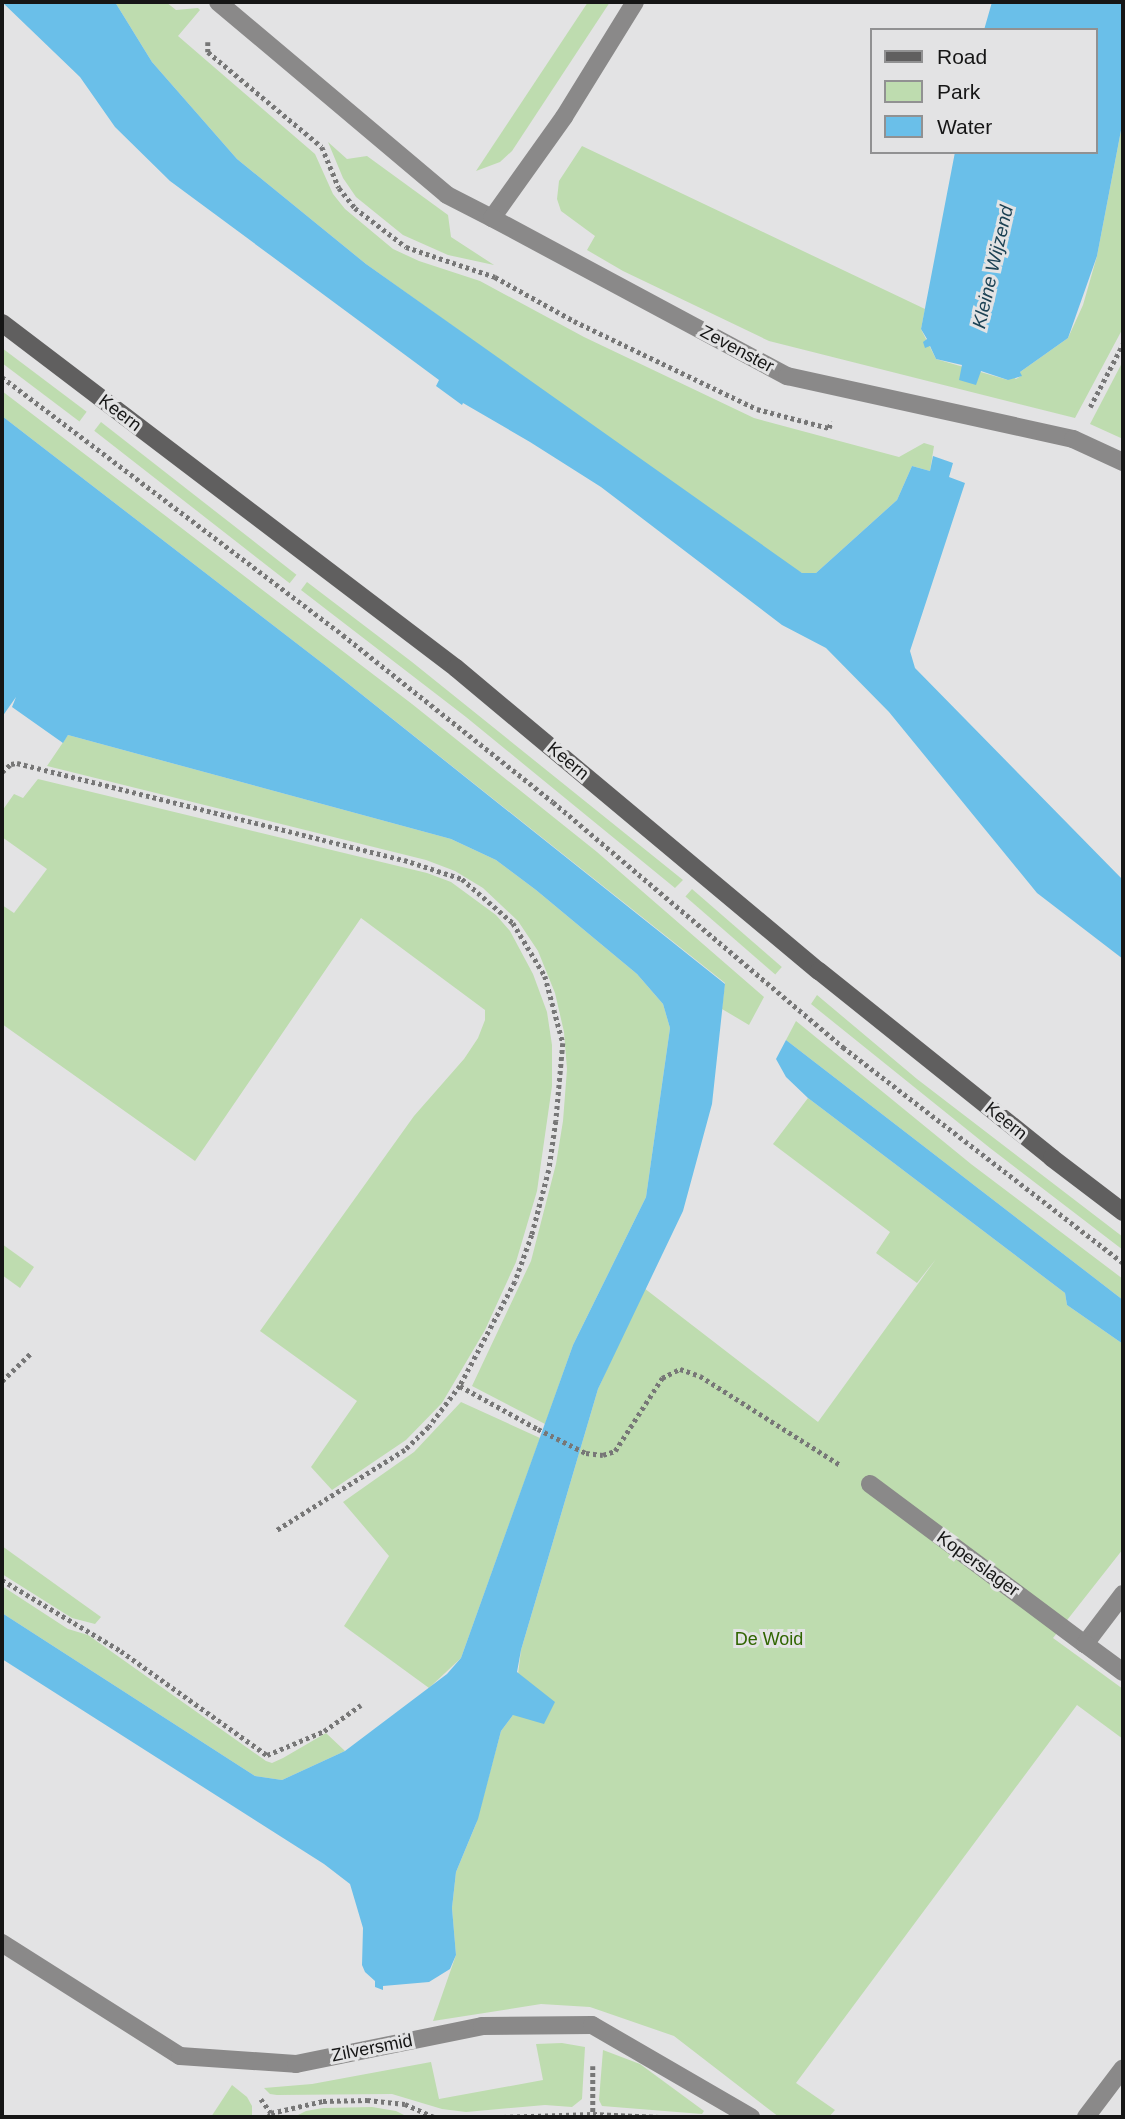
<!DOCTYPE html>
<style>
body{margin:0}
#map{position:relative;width:1125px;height:2119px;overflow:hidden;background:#e3e3e4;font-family:Helvetica,sans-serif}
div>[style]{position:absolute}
.green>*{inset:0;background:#bedcaf;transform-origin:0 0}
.water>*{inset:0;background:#6abfe9}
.path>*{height:4.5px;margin-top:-2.25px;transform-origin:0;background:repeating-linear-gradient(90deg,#777 0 3.5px,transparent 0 7px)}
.lane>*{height:18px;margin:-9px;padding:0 9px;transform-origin:9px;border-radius:9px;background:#8a8989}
.street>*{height:18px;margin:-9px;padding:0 9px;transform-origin:9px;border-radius:9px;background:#8a8989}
.secondary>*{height:18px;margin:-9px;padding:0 9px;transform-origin:9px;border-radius:9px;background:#605f5f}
span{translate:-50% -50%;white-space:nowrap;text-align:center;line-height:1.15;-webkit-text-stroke:6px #e3e3e4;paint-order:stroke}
.street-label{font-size:18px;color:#161616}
.park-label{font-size:18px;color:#306501}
.water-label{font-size:19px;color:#1c4254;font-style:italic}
.frame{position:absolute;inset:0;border:4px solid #161616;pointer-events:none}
.legend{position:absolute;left:870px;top:28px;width:228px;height:126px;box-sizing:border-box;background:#e3e3e4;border:2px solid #919192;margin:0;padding:9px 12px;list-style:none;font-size:21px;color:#161616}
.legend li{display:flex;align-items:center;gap:14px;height:35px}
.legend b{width:35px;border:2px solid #919192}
</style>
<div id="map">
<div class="green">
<div style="clip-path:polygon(115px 2px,166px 2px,176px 10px,198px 8px,200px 10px,178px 36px,315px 154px,333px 194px,345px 209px,393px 249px,419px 261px,480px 281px,584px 337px,754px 418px,899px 457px,924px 443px,934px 446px,930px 471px,912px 466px,897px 500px,816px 573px,802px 573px,787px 565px,366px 264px,237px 159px,152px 62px)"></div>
<div style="clip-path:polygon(588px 2px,610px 2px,512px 151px,500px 162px,476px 171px)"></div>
<div style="clip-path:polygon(1123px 120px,1123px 328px,1075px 418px,769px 341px,623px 271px,587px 250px,595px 236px,561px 211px,557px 199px,559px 181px,582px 146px,925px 309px,921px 329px,936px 359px,1008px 380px,1012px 376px,1016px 379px,1021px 376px,1020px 372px,1068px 338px,1083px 305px,1097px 256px)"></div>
<div style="clip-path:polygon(328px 142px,347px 159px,367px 156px,448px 215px,451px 237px,494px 265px,448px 255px,403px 235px,356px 197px,343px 178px)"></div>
<div style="left:2px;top:348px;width:106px;height:12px;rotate:37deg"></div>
<div style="clip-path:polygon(1123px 361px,1123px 439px,1090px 424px)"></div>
<div style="clip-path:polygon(2px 391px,412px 704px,597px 852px,764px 997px,749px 1025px,722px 1009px,725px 983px,326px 666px,2px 416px)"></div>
<div style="left:101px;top:422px;width:248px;height:11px;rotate:38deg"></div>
<div style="clip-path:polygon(307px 582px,412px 662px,683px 880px,675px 888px,466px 717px,301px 590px)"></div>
<div style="clip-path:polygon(68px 735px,451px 839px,496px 860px,536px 890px,637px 974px,663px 1004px,670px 1028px,646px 1197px,573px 1345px,545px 1424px,472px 1386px,531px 1261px,556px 1164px,563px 1121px,567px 1069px,564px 1032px,555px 993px,538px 951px,518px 921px,483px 888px,455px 871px,426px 860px,47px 766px)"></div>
<div style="clip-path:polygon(38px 779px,427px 873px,451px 882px,496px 915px,510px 931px,533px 974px,547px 1012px,552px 1045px,552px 1086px,537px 1191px,516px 1262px,485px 1330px,442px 1403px,406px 1440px,332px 1490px,311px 1467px,357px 1401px,260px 1331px,414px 1116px,464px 1059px,478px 1038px,485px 1020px,485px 1010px,361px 918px,195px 1161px,2px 1024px,2px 905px,14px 913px,47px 869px,2px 837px,2px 811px,14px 794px,23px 798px)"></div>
<div style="left:692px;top:889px;width:119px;height:10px;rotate:41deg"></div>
<div style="clip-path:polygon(817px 995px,917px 1079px,1123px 1237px,1123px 1250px,990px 1148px,811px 1004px)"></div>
<div style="clip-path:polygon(796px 1021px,971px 1164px,1123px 1279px,1123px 1300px,786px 1040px)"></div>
<div style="clip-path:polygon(808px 1098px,1065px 1293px,1067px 1305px,1123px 1344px,1123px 1549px,1053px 1638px,1123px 1689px,1123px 1739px,1077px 1705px,796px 2083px,835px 2110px,829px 2117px,779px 2117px,674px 2036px,590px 2007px,541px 2004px,433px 2021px,456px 1955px,452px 1908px,456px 1872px,476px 1824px,501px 1731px,513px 1715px,521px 1650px,598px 1389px,644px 1288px,818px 1422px,936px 1259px,917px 1283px,876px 1253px,890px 1232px,773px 1144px)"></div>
<div style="clip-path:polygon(2px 1244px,34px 1267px,20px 1288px,2px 1275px)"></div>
<div style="clip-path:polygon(461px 1402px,540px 1438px,461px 1658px,429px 1688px,344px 1626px,389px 1556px,343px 1502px,414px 1452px)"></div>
<div style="clip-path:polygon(2px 1546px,101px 1617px,95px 1624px,72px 1618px,2px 1574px)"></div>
<div style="clip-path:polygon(2px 1586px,68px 1629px,88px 1635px,266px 1761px,272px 1763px,283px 1758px,326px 1733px,345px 1751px,282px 1780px,255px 1776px,2px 1613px)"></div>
<div style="clip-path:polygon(562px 2043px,585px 2047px,582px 2099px,572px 2107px,545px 2105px,466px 2112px,442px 2109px,392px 2094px,277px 2095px,270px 2094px,264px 2088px,312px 2084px,431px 2062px,439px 2099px,543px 2080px,536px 2044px)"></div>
<div style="clip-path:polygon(603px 2050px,640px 2064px,704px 2111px,702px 2114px,602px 2106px,599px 2100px)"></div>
<div style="clip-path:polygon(232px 2085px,247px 2097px,252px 2106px,252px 2117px,211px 2117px)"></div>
<div style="clip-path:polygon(372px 2107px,396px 2111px,408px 2117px,294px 2117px,306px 2111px,323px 2108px)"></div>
</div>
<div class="water">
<div style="clip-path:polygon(2px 2px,115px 2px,152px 62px,237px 159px,366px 264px,802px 573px,816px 573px,897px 500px,912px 466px,930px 471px,933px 456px,953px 463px,949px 477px,965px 483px,910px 651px,915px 668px,1123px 880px,1123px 959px,1037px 893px,889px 712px,826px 648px,782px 625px,601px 487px,530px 442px,463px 403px,462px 405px,436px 386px,439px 380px,170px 181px,115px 127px,80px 77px)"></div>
<div style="clip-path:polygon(992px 2px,1123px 2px,1123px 120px,1097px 256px,1068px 338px,1020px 372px,1022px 376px,1008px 380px,981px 371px,976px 385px,959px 380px,962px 365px,936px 359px,930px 346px,925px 348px,923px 342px,927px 339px,921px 329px,955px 152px,1095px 152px,1095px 30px,984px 30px)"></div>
<div style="clip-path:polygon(2px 416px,326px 666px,725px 984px,712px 1104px,683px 1211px,598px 1389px,521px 1650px,517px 1672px,555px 1702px,544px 1724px,513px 1715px,501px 1731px,478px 1819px,456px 1872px,452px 1908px,456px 1955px,450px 1969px,429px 1982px,383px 1986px,383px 1990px,375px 1987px,375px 1981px,365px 1972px,362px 1965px,363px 1928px,350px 1884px,324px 1864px,2px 1659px,2px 1613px,255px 1776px,282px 1780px,345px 1751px,447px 1674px,461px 1658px,573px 1345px,646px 1197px,670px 1028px,663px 1004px,637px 974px,536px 890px,496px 860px,451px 839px,68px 735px,63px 743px,12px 707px,16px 697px,2px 717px)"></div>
<div style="clip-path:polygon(786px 1040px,1123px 1300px,1123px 1344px,1067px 1305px,1065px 1293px,808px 1098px,786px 1077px,776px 1059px)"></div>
</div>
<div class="path">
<div style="left:208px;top:42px;width:10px;rotate:90deg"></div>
<div style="left:208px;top:52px;width:148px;rotate:39.8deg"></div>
<div style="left:322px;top:147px;width:44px;rotate:67.5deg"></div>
<div style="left:339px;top:188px;width:26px;rotate:51deg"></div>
<div style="left:355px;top:208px;width:64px;rotate:37.4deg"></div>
<div style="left:406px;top:247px;width:94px;rotate:18.6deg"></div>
<div style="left:495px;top:277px;width:90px;rotate:29.1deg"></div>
<div style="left:574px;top:321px;width:203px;rotate:25.7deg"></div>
<div style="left:757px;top:409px;width:74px;rotate:14.8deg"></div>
<div style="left:829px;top:428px;width:7px;rotate:-74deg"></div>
<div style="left:2px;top:377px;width:428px;rotate:37.1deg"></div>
<div style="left:343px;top:635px;width:268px;rotate:38.5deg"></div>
<div style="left:553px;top:802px;width:380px;rotate:40.2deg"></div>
<div style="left:843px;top:1047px;width:354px;rotate:37.6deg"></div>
<div style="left:1090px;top:407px;width:71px;rotate:-62.4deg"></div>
<div style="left:2px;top:772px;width:12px;rotate:-42deg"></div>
<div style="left:11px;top:764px;width:6px;rotate:-9deg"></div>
<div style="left:17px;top:763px;width:399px;rotate:14.1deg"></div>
<div style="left:404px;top:860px;width:61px;rotate:18.1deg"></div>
<div style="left:462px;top:879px;width:67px;rotate:40.8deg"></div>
<div style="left:513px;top:923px;width:62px;rotate:58.9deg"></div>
<div style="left:545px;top:976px;width:69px;rotate:75deg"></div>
<div style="left:563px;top:1043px;width:78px;rotate:95.1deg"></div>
<div style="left:556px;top:1121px;width:49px;rotate:98.1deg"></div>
<div style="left:549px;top:1170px;width:67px;rotate:104.7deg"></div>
<div style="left:532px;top:1235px;width:50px;rotate:109.9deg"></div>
<div style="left:515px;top:1282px;width:118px;rotate:117.9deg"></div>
<div style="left:460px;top:1386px;width:51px;rotate:127.1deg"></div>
<div style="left:429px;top:1427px;width:33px;rotate:136deg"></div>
<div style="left:405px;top:1450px;width:152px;rotate:147.9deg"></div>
<div style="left:2px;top:1381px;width:40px;rotate:-44deg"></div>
<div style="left:460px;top:1386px;width:89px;rotate:28.9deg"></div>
<div style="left:538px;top:1429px;width:54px;rotate:26.6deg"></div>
<div style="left:586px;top:1453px;width:17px;rotate:7deg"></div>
<div style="left:603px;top:1455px;width:13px;rotate:-18deg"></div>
<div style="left:615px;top:1451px;width:87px;rotate:-57.2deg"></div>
<div style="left:662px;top:1378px;width:20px;rotate:-27deg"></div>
<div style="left:680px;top:1369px;width:21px;rotate:19deg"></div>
<div style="left:700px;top:1376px;width:166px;rotate:32.4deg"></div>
<div style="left:2px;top:1580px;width:139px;rotate:30.8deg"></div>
<div style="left:121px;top:1651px;width:179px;rotate:35.5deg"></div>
<div style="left:267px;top:1755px;width:62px;rotate:-22.8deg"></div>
<div style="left:324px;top:1731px;width:45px;rotate:-35.1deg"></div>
<div style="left:593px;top:2066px;width:48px;rotate:90deg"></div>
<div style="left:261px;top:2099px;width:17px;rotate:54deg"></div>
<div style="left:268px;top:2117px;width:5px;rotate:-53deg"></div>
<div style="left:271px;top:2113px;width:53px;rotate:-13deg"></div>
<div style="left:323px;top:2101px;width:44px;rotate:-1.3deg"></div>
<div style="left:367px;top:2100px;width:38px;rotate:6deg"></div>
<div style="left:405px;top:2104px;width:32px;rotate:24deg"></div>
<div style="left:503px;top:2117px;width:90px;rotate:-1.9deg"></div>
<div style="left:593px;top:2114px;width:66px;rotate:2.6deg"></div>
</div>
<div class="lane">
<div style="left:870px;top:1484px;width:268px;rotate:36.7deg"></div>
</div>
<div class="street">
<div style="left:218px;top:2px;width:299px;rotate:40.1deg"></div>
<div style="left:447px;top:195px;width:51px;rotate:27.1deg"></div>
<div style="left:635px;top:2px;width:135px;rotate:121.7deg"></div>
<div style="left:564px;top:117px;width:124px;rotate:125.5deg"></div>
<div style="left:492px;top:218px;width:335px;rotate:28.2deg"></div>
<div style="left:787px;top:376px;width:293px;rotate:12.4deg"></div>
<div style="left:1073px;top:439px;width:55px;rotate:24.7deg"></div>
<div style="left:1123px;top:1594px;width:63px;rotate:127.2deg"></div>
<div style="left:1085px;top:1644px;width:47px;rotate:36.4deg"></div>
<div style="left:2px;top:1943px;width:211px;rotate:32.4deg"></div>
<div style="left:180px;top:2056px;width:116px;rotate:3.9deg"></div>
<div style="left:296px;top:2064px;width:190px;rotate:-11.5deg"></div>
<div style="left:482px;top:2026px;width:110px;rotate:-0.5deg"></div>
<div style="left:592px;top:2025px;width:184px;rotate:30.1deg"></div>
<div style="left:1086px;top:2117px;width:61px;rotate:-52.9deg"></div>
</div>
<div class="secondary">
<div style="left:2px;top:323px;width:570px;rotate:37.23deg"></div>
<div style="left:456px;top:668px;width:473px;rotate:39.9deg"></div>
<div style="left:819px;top:971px;width:299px;rotate:38.7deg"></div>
<div style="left:1052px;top:1158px;width:89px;rotate:37.3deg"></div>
</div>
<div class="street-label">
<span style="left:737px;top:349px;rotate:28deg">Zevenster</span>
<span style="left:120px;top:413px;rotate:37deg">Keern</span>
<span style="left:568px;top:761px;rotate:40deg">Keern</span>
<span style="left:1006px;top:1121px;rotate:39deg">Keern</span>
<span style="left:978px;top:1564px;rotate:36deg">Koperslager</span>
<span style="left:372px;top:2048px;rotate:-11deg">Zilversmid</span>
</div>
<div class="park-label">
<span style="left:769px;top:1639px">De Woid</span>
</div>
<div class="water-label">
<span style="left:993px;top:267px;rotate:-77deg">Kleine Wijzend</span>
</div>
<div class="frame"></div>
<ul class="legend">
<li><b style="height:9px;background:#605f5f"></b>Road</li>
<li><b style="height:19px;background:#bedcaf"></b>Park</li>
<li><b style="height:19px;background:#6abfe9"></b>Water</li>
</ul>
</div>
